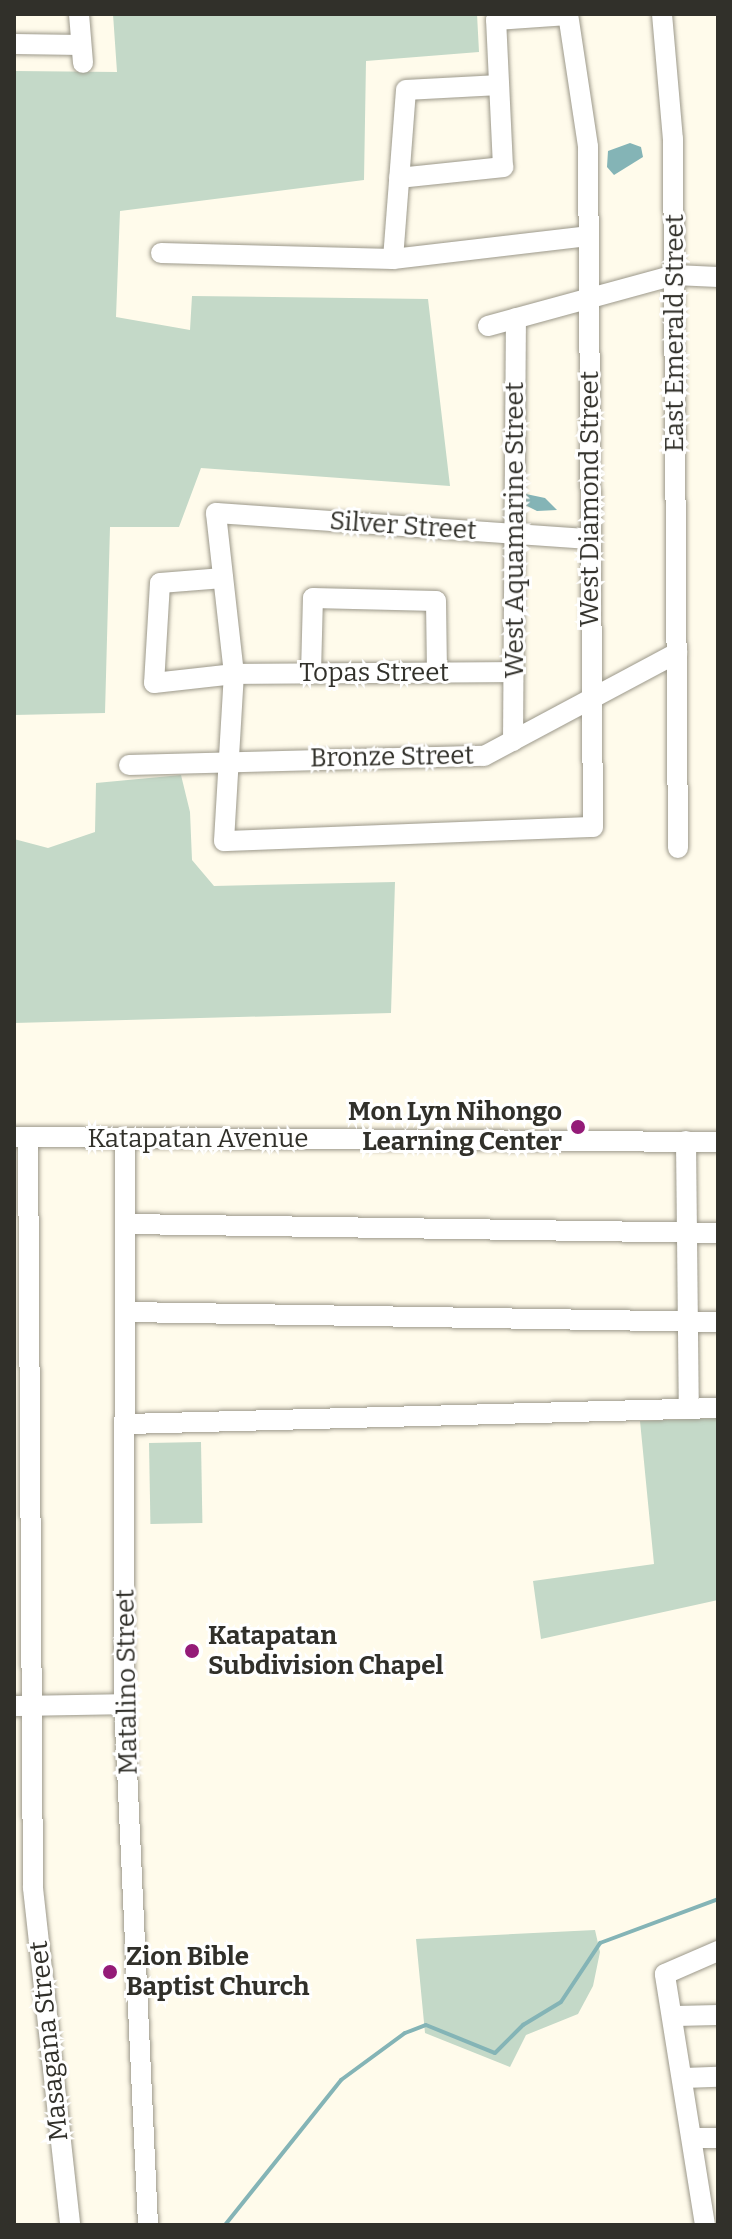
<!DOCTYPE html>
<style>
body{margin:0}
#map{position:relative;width:732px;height:2239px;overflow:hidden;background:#fffbeb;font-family:Bitter,serif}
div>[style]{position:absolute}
.green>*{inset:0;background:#c4d9c8;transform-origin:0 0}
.water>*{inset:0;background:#84b4b6}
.stream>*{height:4px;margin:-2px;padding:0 2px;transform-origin:2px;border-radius:2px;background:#84b4b6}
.roads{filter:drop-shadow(0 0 2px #9c988a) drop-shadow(0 0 2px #9c988a)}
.minor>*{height:20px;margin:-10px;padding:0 10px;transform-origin:10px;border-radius:10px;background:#fff}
.dots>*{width:22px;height:22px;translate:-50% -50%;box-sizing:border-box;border:4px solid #fff;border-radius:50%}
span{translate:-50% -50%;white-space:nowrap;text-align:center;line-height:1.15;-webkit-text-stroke:6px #fff;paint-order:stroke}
.street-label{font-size:26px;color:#31302a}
.poi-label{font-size:26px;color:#31302a;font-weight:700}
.right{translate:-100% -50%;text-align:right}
.left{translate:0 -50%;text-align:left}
.frame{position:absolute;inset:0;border:16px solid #31302a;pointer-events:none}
</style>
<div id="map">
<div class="green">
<div style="clip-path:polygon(113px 14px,477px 14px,479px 52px,366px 61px,364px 180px,120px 211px,116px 317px,190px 330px,192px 296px,428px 299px,450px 486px,201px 468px,179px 527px,110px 527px,105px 713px,14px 715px,14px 71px,117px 72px)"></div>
<div style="clip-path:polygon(181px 775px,190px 812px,192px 860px,214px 886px,395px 882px,391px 1013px,14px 1023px,14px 839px,48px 848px,95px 832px,96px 783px)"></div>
<div style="clip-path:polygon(718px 1418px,718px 1600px,541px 1639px,533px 1581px,654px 1564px,640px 1421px)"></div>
<div style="left:201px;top:1442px;width:81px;height:52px;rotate:89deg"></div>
<div style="clip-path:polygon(595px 1930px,600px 1952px,593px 1986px,578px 2014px,526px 2035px,510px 2067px,425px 2033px,416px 1939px)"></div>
</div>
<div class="water">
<div style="clip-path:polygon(630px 143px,641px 147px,643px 157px,614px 175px,607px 167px,608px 151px)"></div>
<div style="clip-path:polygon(526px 494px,545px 498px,557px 510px,537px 511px,525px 505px)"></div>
</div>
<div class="stream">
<div style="left:225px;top:2225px;width:186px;rotate:-51.3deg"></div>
<div style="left:341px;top:2080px;width:79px;rotate:-36.3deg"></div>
<div style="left:405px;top:2033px;width:22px;rotate:-21deg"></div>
<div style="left:426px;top:2025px;width:74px;rotate:22.1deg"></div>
<div style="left:495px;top:2053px;width:40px;rotate:-45deg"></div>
<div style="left:523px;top:2025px;width:44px;rotate:-31.2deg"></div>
<div style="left:561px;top:2002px;width:71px;rotate:-56.5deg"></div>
<div style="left:600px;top:1943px;width:126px;rotate:-20.4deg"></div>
</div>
<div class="roads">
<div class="minor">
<div style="left:79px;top:14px;width:49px;rotate:85.3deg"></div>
<div style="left:568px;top:14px;width:134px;rotate:81.4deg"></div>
<div style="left:588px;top:147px;width:680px;rotate:89.58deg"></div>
<div style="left:593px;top:827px;width:369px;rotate:177.8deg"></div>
<div style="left:224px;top:841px;width:167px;rotate:-86.6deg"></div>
<div style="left:234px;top:674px;width:162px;rotate:-96.4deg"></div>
<div style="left:216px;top:513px;width:375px;rotate:4deg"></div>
<div style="left:662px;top:14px;width:125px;rotate:85deg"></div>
<div style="left:673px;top:139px;width:709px;rotate:89.6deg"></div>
<div style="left:14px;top:44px;width:67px;rotate:0.9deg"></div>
<div style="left:399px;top:178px;width:105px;rotate:-6deg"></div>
<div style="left:503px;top:167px;width:147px;rotate:-92.7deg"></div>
<div style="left:496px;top:20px;width:72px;rotate:-4deg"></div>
<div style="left:161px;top:253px;width:232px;rotate:1.5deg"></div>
<div style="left:393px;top:259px;width:196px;rotate:-6.7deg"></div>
<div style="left:393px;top:259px;width:169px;rotate:-85.6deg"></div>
<div style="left:406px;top:90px;width:93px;rotate:-3.1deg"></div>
<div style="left:488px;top:326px;width:194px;rotate:-15.3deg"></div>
<div style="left:675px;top:275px;width:43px;rotate:2.7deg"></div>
<div style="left:223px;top:578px;width:63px;rotate:175.5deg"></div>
<div style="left:160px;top:583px;width:100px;rotate:93.4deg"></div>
<div style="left:154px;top:683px;width:81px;rotate:-6.4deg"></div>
<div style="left:234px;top:674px;width:280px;rotate:-0.4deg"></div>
<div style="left:311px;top:673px;width:75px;rotate:-88.5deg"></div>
<div style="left:313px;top:598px;width:123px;rotate:1.4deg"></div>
<div style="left:436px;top:601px;width:71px;rotate:89.2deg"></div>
<div style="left:513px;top:741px;width:423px;rotate:-89.6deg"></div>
<div style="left:129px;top:765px;width:355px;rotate:-1.5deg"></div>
<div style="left:484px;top:756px;width:219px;rotate:-28.1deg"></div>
<div style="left:14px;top:1137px;width:704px;rotate:0.41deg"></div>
<div style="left:28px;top:1138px;width:750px;rotate:89.62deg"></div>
<div style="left:33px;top:1888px;width:339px;rotate:83.7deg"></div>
<div style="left:125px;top:1139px;width:565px;rotate:90.1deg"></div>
<div style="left:124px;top:1704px;width:522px;rotate:87.36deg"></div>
<div style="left:686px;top:1141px;width:268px;rotate:89.4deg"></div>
<div style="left:127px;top:1224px;width:591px;rotate:0.87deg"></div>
<div style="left:127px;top:1312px;width:591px;rotate:0.97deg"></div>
<div style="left:127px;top:1424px;width:591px;rotate:-1.55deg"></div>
<div style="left:14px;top:1706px;width:110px;rotate:-1deg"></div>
<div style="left:676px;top:2016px;width:42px;rotate:-1.4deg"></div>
<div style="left:684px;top:2078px;width:34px;rotate:-2deg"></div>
<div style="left:692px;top:2138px;width:26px"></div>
<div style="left:705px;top:2225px;width:254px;rotate:-99.1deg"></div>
<div style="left:665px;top:1974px;width:58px;rotate:-23.5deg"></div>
</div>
</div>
<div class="dots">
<div style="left:578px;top:1127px;background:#941b78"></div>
<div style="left:192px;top:1651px;background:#941b78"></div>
<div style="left:110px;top:1972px;background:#941b78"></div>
</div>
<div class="street-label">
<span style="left:675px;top:333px;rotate:-90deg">East Emerald Street</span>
<span style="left:590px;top:499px;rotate:-90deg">West Diamond Street</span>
<span style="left:403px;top:526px;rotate:4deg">Silver Street</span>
<span style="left:515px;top:530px;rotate:-90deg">West Aquamarine Street</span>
<span style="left:374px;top:673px">Topas Street</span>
<span style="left:392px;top:757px;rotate:-1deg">Bronze Street</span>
<span style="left:198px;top:1139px">Katapatan Avenue</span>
<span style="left:127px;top:1682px;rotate:-91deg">Matalino Street</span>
<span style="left:49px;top:2041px;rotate:-96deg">Masagana Street</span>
</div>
<div class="poi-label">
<span class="right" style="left:562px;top:1127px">Mon Lyn Nihongo<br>Learning Center</span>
<span class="left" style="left:208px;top:1651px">Katapatan<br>Subdivision Chapel</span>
<span class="left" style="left:126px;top:1972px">Zion Bible<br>Baptist Church</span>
</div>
<div class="frame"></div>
</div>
